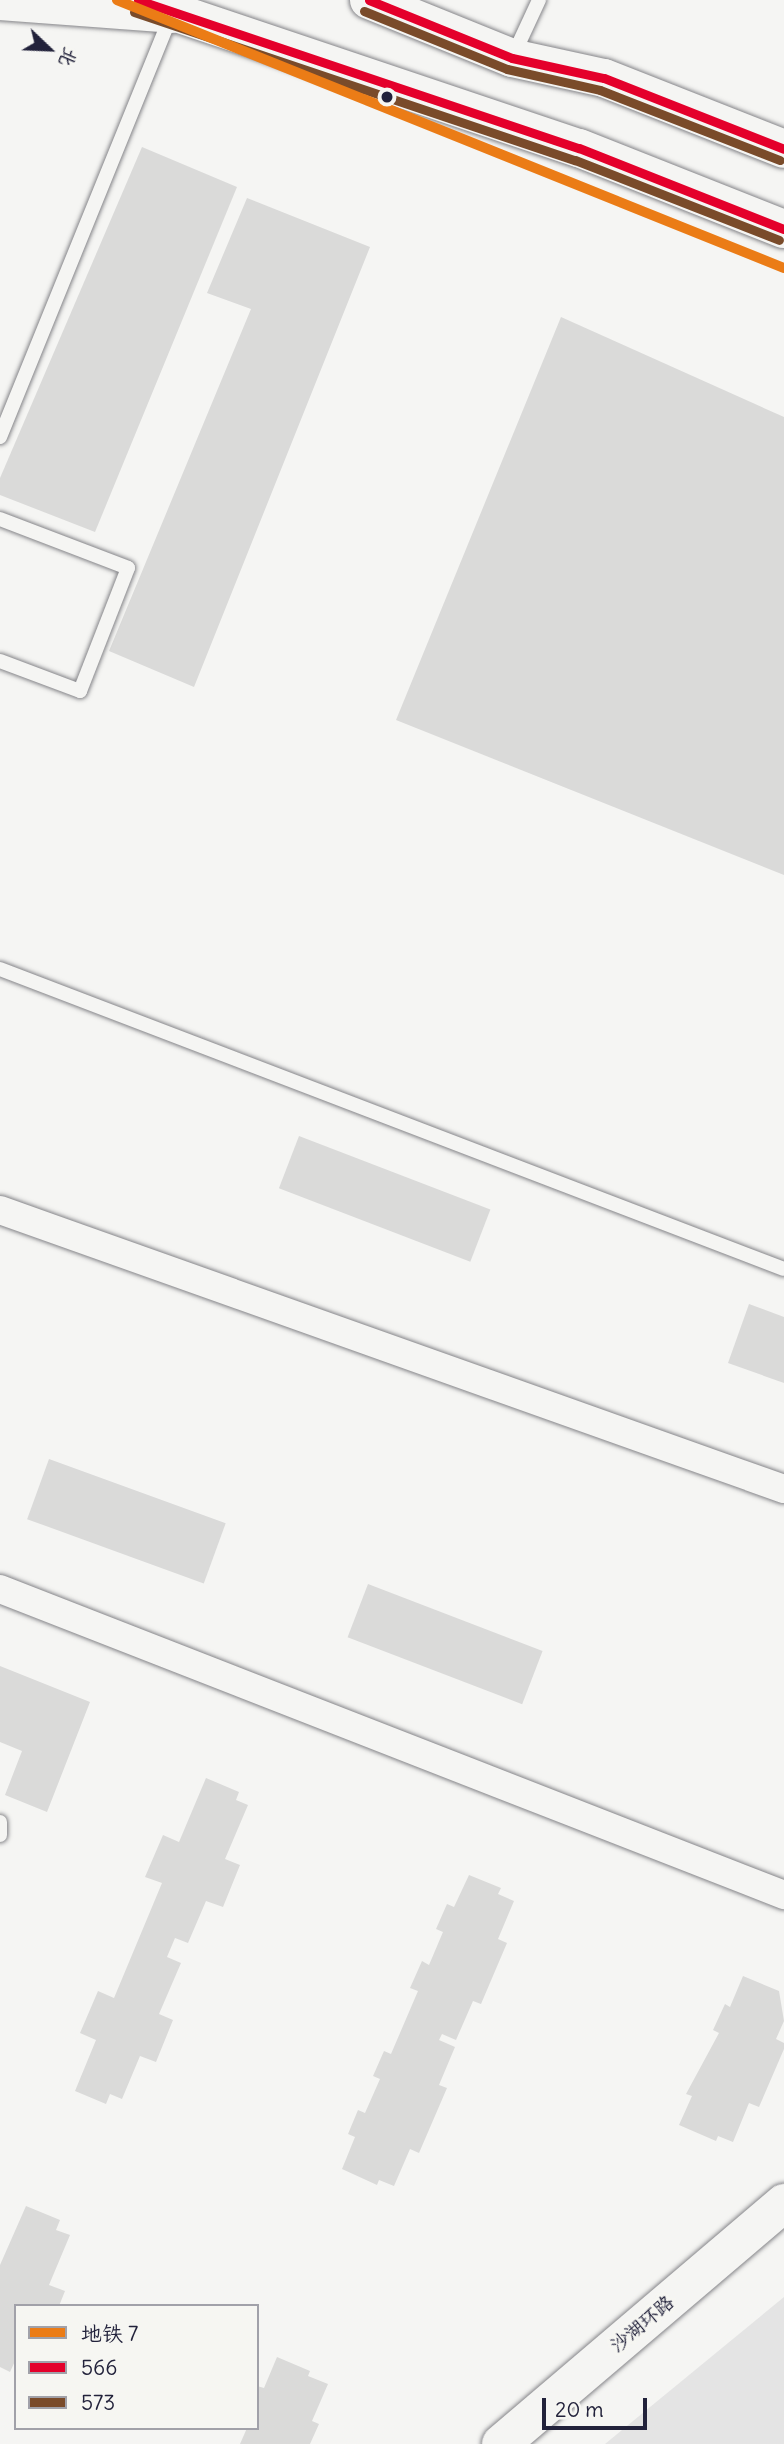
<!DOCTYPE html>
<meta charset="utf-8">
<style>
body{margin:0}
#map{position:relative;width:784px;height:2444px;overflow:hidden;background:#f5f5f3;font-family:Delius,"LXGW WenKai TC",sans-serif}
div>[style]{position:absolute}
.green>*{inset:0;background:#e4e4e4}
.building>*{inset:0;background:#dadad9;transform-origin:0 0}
.roads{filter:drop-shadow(0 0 2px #858589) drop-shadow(0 0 2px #858589)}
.lane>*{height:14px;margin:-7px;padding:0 7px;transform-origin:7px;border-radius:7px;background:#f5f5f3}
.street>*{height:28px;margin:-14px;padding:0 14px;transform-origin:14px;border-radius:14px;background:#f5f5f3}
.secondary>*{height:38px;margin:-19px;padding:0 19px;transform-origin:19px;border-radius:19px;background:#f5f5f3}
.primary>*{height:38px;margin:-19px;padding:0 19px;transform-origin:19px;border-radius:19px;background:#f5f5f3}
.bus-1>*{height:9px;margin:-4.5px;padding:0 4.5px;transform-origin:4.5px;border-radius:4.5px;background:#e4002b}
.bus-2>*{height:9px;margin:-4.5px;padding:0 4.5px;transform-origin:4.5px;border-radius:4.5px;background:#7a4b2a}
.metro-1>*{height:10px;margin:-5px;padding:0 5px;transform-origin:5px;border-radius:5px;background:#eb7c16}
.dots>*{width:19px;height:19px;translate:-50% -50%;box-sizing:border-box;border:4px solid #f6f6f2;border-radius:50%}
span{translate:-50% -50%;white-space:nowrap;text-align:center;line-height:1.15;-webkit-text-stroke:7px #f6f6f2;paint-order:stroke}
.street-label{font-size:19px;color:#22223b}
.legend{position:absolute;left:14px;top:2304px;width:245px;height:126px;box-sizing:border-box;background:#f6f6f2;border:2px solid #a1a1a9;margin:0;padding:9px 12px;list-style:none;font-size:21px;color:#22223b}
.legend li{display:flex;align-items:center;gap:14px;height:35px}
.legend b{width:35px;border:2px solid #a1a1a9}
.north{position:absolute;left:14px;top:14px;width:70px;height:70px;-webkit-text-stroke:5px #f6f6f2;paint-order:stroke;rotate:113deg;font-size:19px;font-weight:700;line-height:28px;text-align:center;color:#22223b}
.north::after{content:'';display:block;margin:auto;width:24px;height:32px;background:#22223b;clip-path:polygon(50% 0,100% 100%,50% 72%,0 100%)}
.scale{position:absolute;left:542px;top:2398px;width:105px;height:32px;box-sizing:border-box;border:4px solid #22223b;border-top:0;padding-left:9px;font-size:21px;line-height:24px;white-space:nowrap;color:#22223b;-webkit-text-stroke:5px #f6f6f2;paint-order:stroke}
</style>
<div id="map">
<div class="green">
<div style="clip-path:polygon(784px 2297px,784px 2444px,605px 2444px)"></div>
</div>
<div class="building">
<div style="clip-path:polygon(142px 147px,237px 187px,95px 532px,0 495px,0 478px)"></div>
<div style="clip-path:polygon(247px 198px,370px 247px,194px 687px,109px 651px,251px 309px,207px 293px)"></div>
<div style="clip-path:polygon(561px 317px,784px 417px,784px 875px,396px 720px)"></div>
<div style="left:299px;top:1136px;width:205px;height:56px;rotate:21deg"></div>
<div style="clip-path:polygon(749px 1304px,784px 1317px,784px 1383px,728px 1363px)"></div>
<div style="left:49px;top:1459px;width:188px;height:64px;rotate:20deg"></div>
<div style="left:368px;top:1584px;width:187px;height:57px;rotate:21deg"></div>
<div style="clip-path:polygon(0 1666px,90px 1702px,47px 1812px,5px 1795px,22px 1751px,0 1742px)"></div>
<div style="clip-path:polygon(206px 1778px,239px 1792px,236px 1800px,248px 1805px,225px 1859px,240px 1865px,223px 1907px,206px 1901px,188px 1943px,175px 1938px,167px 1957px,181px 1963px,159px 2014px,173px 2020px,156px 2062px,140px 2056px,122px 2099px,110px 2094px,106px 2104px,75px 2091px,96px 2040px,80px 2033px,98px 1991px,114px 1998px,162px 1883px,145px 1877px,163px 1835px,179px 1842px)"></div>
<div style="clip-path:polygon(469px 1875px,501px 1888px,498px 1894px,514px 1901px,498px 1939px,507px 1943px,481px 2004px,473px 2001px,456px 2040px,442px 2034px,439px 2040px,455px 2047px,439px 2085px,447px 2088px,419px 2153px,410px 2149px,394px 2186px,379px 2180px,377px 2185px,342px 2169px,355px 2137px,348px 2134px,358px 2110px,365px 2113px,380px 2079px,373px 2076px,384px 2051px,391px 2054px,418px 1991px,410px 1988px,422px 1961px,429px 1965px,443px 1932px,436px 1929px,447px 1904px,454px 1907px)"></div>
<div style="clip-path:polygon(743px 1976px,779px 1991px,784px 2021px,776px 2039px,784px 2043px,784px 2049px,759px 2107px,749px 2103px,733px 2142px,718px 2136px,716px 2141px,679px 2125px,692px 2096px,686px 2094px,719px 2033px,713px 2030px,725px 2004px,730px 2007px)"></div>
<div style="clip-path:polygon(26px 2206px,60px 2220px,56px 2230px,70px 2235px,49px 2285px,65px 2291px,59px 2306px,16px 2306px,16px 2359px,10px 2372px,0 2367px,0 2265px)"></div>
<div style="clip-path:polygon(277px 2357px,310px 2371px,308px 2376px,328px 2384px,312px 2421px,319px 2424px,310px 2444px,240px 2444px,247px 2428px,257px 2428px,257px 2386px,264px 2388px)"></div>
</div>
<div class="roads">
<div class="lane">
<div style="left:513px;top:56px;width:62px;rotate:-65.1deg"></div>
<div style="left:0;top:437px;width:455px;rotate:-67.9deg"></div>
<div style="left:0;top:519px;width:137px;rotate:20.9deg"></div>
<div style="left:128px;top:568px;width:132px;rotate:111.3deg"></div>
<div style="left:80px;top:691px;width:85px;rotate:-159.4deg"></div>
<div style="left:0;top:969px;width:839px;rotate:20.94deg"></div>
<div style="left:0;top:1822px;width:13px;rotate:90deg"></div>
</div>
<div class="street">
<div style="left:0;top:1210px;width:832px;rotate:19.59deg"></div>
<div style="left:0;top:1589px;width:842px;rotate:21.32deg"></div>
</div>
<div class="secondary">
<div style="left:0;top:1px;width:172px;rotate:4.3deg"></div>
<div style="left:501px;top:2444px;width:372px;rotate:-40.4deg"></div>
</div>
<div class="primary">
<div style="left:138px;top:0;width:465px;rotate:18.6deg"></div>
<div style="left:579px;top:148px;width:220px;rotate:21.6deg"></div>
<div style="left:369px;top:0;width:154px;rotate:22.1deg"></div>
<div style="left:512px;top:58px;width:94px;rotate:12.3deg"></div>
<div style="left:604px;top:78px;width:193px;rotate:21.5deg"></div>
</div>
</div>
<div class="bus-1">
<div style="left:138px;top:0;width:465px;rotate:18.6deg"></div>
<div style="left:579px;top:148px;width:220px;rotate:21.6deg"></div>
<div style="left:369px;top:0;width:154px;rotate:22.1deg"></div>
<div style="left:512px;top:58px;width:94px;rotate:12.3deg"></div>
<div style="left:604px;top:78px;width:193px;rotate:21.5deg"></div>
</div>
<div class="bus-2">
<div style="left:364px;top:11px;width:154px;rotate:22.1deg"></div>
<div style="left:507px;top:69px;width:95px;rotate:12.7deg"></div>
<div style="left:600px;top:90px;width:193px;rotate:21.3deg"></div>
<div style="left:134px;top:12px;width:465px;rotate:18.6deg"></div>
<div style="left:575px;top:160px;width:219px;rotate:21.4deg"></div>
</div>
<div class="metro-1">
<div style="left:117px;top:0;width:719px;rotate:21.89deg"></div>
</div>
<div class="dots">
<div style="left:387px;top:97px;background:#22223b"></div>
</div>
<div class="street-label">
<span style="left:642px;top:2324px;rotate:-40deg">沙湖环路</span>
</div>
<ul class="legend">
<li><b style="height:9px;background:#eb7c16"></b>地铁 7</li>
<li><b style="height:9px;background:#e4002b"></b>566</li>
<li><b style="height:9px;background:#7a4b2a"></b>573</li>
</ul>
<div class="north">北</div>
<div class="scale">20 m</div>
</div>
